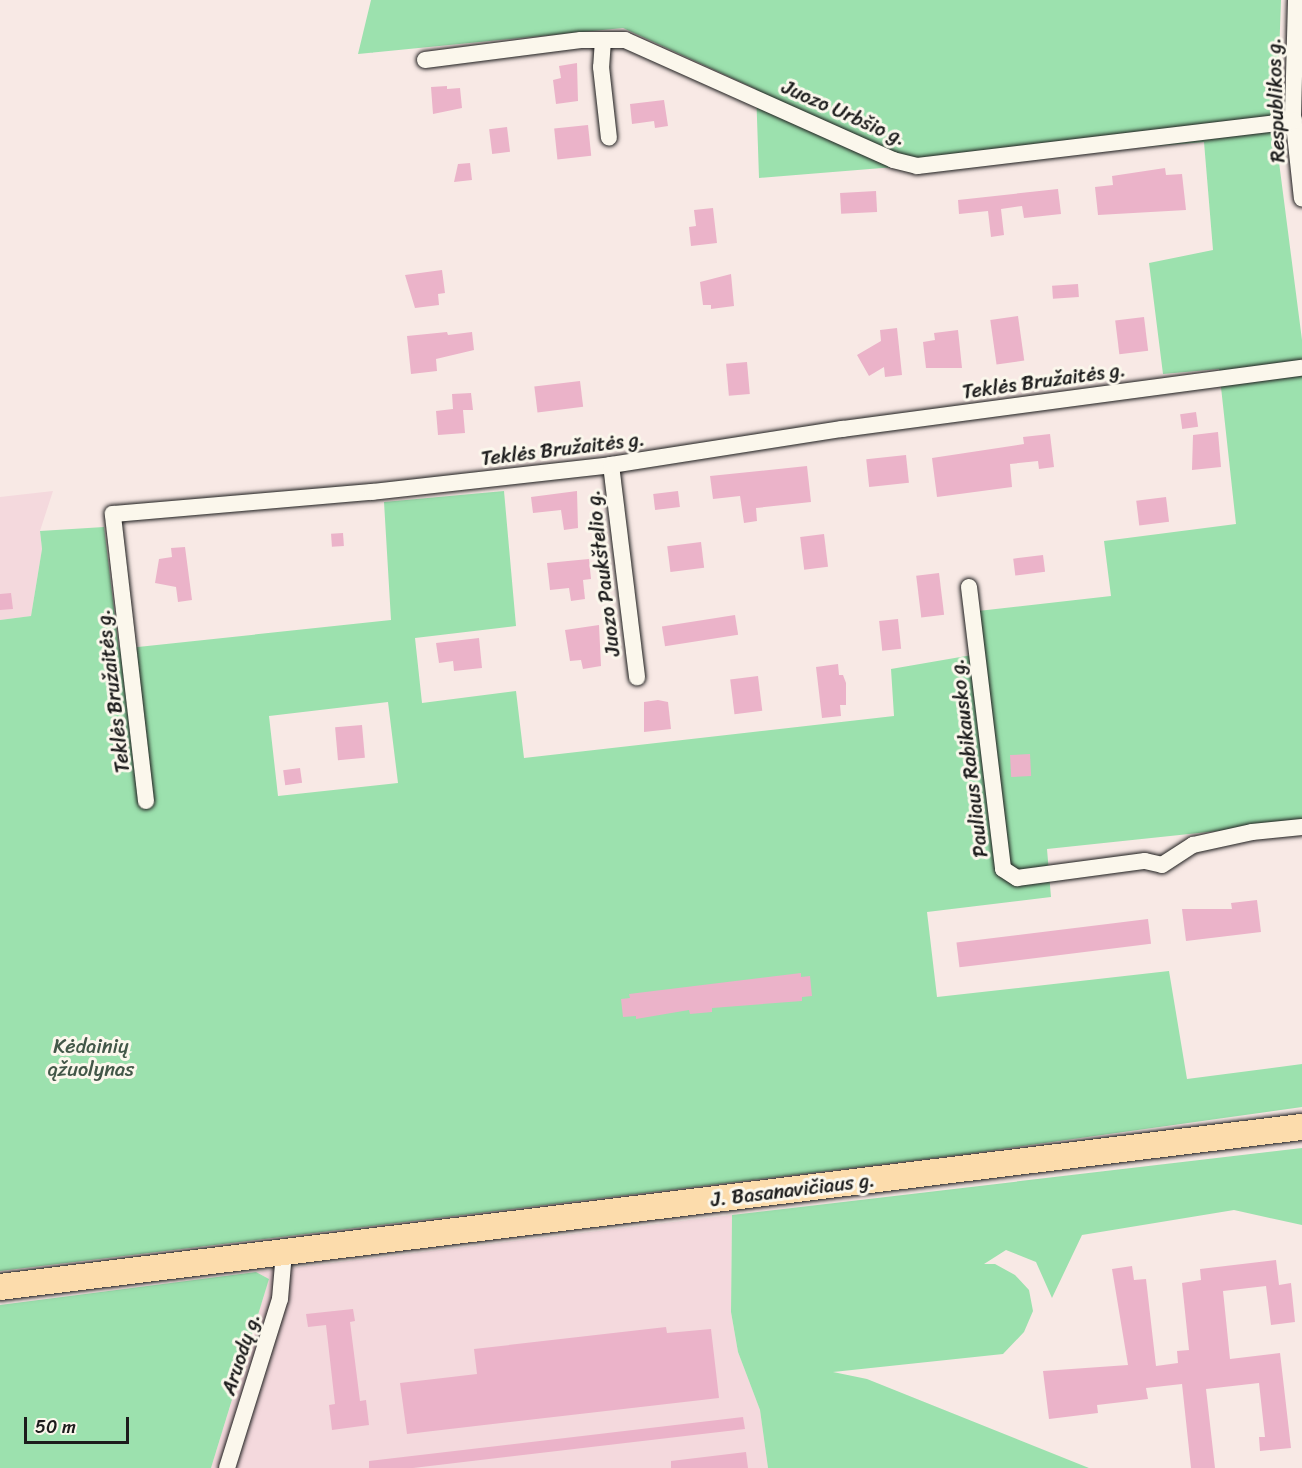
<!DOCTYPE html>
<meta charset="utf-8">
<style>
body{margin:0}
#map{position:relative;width:1302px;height:1468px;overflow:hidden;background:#f8e9e5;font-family:Sriracha,sans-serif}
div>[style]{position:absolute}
.built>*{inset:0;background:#f4d9dd}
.green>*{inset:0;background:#9ce1ae}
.building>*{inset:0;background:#ebb3c9;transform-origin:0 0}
.roads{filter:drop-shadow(0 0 2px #1c1c1c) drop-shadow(0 0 2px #1c1c1c)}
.street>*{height:16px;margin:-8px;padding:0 8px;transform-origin:8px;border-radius:8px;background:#fbf7ec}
.primary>*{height:26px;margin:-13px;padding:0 13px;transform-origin:13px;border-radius:13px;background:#fcdcac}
span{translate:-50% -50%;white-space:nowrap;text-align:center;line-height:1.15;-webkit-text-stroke:6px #fbf7ec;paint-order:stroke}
.street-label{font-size:20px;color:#1c1c1c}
.park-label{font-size:20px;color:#425748}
.scale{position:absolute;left:24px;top:1417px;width:105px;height:27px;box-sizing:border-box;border:3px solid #1c1c1c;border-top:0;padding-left:8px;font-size:18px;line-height:21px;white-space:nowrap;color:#1c1c1c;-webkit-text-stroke:4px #fbf7ec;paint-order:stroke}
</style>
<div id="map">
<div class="built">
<div style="clip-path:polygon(53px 491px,40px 531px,42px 549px,31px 616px,0 620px,0 497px)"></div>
<div style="clip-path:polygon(732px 1215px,731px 1312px,738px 1352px,760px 1410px,768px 1468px,211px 1468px,269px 1279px,256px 1272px)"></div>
</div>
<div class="green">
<div style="clip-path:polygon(evenodd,371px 0,1281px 0,1276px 139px,1302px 340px,1302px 822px,1047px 849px,1051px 897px,927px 912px,937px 997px,1169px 971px,1187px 1079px,1302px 1064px,1302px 1107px,966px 1154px,0 1271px,0 620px,31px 616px,42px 549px,40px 531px,104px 527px,119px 649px,391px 620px,384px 502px,504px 491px,516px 626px,415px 638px,422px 703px,516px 691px,524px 758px,894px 716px,891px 669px,972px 655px,978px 611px,1111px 596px,1104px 541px,1236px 524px,1219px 369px,1163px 374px,1149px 263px,1213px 250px,1204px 142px,759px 178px,756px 89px,623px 28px,358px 54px,371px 0,388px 702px,398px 783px,278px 796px,269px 716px,388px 702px)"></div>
<div style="clip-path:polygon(1302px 1148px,1302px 1225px,1234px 1210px,1082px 1235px,1052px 1298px,1036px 1262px,1006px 1250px,984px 1264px,995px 1264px,1015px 1275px,1029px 1290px,1033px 1311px,1024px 1332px,1003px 1354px,833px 1372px,867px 1379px,1089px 1468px,768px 1468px,760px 1410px,738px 1352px,731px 1312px,732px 1215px)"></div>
<div style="clip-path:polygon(256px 1272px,269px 1279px,211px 1468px,0 1468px,0 1305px)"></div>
</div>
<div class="building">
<div style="clip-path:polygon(577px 63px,578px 101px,556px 104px,553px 80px,561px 78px,559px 66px)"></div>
<div style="clip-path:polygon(447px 86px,447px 89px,460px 88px,462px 108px,433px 114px,431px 87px)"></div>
<div style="clip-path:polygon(664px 100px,668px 126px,655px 128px,654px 121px,632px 124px,630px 104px)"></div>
<div style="left:588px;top:125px;width:31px;height:34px;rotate:84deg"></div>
<div style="left:507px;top:127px;width:25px;height:18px;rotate:83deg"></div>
<div style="clip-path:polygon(470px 163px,472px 180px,454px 182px,458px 164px)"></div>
<div style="clip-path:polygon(1165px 168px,1166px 175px,1182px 174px,1186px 210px,1098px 215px,1095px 187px,1113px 185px,1112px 176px)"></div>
<div style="clip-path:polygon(1058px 189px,1061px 214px,1024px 218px,1022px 206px,1001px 209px,1004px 235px,991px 237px,988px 211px,959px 214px,958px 200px)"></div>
<div style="left:876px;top:191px;width:21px;height:36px;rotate:87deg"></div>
<div style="clip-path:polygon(713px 208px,717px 243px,691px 246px,689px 227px,696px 226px,694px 210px)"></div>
<div style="clip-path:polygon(442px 270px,445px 293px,438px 294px,439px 305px,415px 308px,405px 275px)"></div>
<div style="clip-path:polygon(731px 274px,734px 306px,711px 309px,711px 305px,703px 305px,700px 282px)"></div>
<div style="left:1078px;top:284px;width:13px;height:26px;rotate:86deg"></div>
<div style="left:1018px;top:316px;width:45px;height:28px;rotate:82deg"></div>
<div style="left:1144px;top:317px;width:34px;height:29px;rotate:83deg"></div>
<div style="clip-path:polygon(897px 328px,902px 375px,885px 377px,884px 367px,869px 376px,857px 355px,881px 341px,880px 330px)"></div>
<div style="clip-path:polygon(958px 330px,962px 368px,926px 368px,923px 342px,935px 340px,934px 333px)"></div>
<div style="clip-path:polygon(447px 332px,448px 335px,472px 332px,474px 350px,436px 359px,437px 371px,411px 374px,407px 336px)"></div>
<div style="left:747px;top:362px;width:32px;height:21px;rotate:85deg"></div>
<div style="left:580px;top:381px;width:26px;height:46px;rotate:83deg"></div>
<div style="clip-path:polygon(471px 393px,473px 410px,463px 410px,465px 433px,438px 435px,436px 411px,453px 409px,452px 394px)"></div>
<div style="left:1196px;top:412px;width:15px;height:16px;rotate:82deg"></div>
<div style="clip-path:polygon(1218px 432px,1221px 467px,1192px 470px,1193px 435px)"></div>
<div style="clip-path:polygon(1050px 434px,1054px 467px,1039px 469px,1038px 461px,1010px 464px,1012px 487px,937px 497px,932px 458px,1024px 444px,1023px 437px)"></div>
<div style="left:906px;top:455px;width:28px;height:40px;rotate:84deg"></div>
<div style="clip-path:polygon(807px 466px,811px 502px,756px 508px,757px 521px,744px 523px,740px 496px,713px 499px,710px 476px)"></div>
<div style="clip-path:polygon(577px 491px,578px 528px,564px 530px,561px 510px,533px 513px,531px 497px)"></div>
<div style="left:678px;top:491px;width:16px;height:25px;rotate:83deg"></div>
<div style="left:1166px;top:497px;width:25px;height:30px;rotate:83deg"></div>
<div style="left:343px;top:533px;width:13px;height:12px;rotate:86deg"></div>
<div style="left:824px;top:534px;width:33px;height:24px;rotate:83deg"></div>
<div style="left:701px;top:542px;width:26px;height:34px;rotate:83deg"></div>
<div style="clip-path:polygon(185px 547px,192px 600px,178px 602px,176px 587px,155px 583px,159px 559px,172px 557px,171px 548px)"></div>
<div style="left:1043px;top:555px;width:17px;height:30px;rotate:83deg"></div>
<div style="clip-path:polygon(589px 559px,591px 579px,583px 580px,585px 599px,571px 601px,569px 588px,550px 590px,547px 563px)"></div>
<div style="left:939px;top:573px;width:42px;height:23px;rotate:83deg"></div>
<div style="clip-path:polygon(11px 593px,13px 609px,0 610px,0 594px)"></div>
<div style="left:735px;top:615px;width:20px;height:74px;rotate:81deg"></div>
<div style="left:898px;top:619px;width:30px;height:19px;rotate:84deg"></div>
<div style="clip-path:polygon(599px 625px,601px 666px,583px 669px,581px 660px,570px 661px,565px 630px)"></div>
<div style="clip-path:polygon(479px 638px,482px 668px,454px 671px,453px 661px,439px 663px,436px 643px)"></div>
<div style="clip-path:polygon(838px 664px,839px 675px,843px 675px,846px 683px,846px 705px,840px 705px,841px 716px,822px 718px,816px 667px)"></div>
<div style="left:758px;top:676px;width:35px;height:28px;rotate:83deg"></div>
<div style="clip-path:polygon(658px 700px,668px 702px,671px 729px,644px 732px,644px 702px)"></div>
<div style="left:362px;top:725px;width:33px;height:27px;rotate:85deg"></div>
<div style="left:1030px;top:754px;width:22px;height:20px;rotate:87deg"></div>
<div style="left:300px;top:768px;width:15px;height:17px;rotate:82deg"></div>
<div style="clip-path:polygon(1257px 900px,1261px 932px,1186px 941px,1182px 909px,1232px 909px,1231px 903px)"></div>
<div style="left:1148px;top:919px;width:25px;height:193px;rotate:83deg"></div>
<div style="clip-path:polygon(801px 973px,801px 977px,810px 976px,812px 996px,802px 997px,802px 1001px,712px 1008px,712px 1012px,690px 1014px,689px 1010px,636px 1019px,636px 1016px,623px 1017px,621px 999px,630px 998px,629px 994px)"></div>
<div style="clip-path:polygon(1276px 1260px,1279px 1285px,1291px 1283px,1295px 1322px,1271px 1325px,1266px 1286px,1223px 1291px,1230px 1359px,1280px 1353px,1291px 1448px,1260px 1451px,1259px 1437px,1265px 1437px,1259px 1383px,1206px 1389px,1215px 1468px,1191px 1468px,1182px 1384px,1146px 1388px,1148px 1399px,1097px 1405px,1098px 1413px,1049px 1419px,1043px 1371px,1128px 1365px,1112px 1269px,1132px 1266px,1134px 1280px,1146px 1279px,1156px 1366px,1178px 1363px,1177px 1351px,1189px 1350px,1182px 1283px,1201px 1280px,1200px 1269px)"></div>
<div style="clip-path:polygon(353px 1309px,355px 1321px,350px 1322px,360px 1401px,366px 1400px,369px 1425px,332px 1430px,329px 1405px,335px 1404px,326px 1325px,308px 1327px,306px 1314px)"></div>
<div style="clip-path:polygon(666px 1327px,667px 1333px,711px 1329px,719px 1398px,407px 1434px,400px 1383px,477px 1374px,474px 1349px)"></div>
<div style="clip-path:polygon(743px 1417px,745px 1429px,413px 1468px,369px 1468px,369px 1461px)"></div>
<div style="clip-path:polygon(746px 1452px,748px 1468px,671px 1468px,671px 1461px)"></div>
</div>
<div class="roads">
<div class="street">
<div style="left:1296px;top:0;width:115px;rotate:91.5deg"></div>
<div style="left:1293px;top:115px;width:84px;rotate:83.9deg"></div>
<div style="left:603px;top:40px;width:27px;rotate:94deg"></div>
<div style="left:601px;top:67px;width:71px;rotate:83.6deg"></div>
<div style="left:425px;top:60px;width:157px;rotate:-7.3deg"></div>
<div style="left:581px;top:40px;width:44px"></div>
<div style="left:625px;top:40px;width:294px;rotate:24.1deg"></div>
<div style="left:893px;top:160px;width:25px;rotate:14deg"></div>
<div style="left:917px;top:166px;width:380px;rotate:-6.8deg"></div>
<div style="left:611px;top:465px;width:214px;rotate:83deg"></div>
<div style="left:969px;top:587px;width:284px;rotate:83.1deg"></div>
<div style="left:1003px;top:869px;width:17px;rotate:33deg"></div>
<div style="left:1017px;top:878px;width:129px;rotate:-7.6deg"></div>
<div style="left:1145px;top:861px;width:17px;rotate:13deg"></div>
<div style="left:1162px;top:865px;width:37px;rotate:-33deg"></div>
<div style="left:1193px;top:845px;width:60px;rotate:-12.4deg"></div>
<div style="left:1252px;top:832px;width:50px;rotate:-5.7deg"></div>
<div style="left:146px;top:801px;width:289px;rotate:-96.6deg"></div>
<div style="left:113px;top:514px;width:260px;rotate:-4.9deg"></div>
<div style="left:372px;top:492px;width:241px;rotate:-6.4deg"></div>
<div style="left:611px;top:465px;width:234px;rotate:-8.9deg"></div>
<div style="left:842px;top:429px;width:464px;rotate:-7.6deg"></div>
<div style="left:227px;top:1468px;width:177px;rotate:-72.6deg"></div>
<div style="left:280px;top:1299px;width:47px;rotate:-85.1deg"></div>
</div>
<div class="primary">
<div style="left:0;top:1287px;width:1312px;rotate:-7.01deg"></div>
</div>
</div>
<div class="street-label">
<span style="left:1276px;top:100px;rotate:-92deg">Respublikos g.</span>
<span style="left:844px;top:113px;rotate:24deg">Juozo Urbšio g.</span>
<span style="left:1044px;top:381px;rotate:-8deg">Teklės Bružaitės g.</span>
<span style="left:563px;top:449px;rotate:-7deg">Teklės Bružaitės g.</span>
<span style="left:603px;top:573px;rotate:-97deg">Juozo Paukštelio g.</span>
<span style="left:113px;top:691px;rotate:-97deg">Teklės Bružaitės g.</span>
<span style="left:969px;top:758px;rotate:-97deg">Pauliaus Rabikausko g.</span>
<span style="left:793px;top:1190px;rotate:-7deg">J. Basanavičiaus g.</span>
<span style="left:241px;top:1354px;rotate:-72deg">Aruodų g.</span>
</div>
<div class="park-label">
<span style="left:91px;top:1058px">Kėdainių<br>ąžuolynas</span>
</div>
<div class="scale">50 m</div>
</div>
